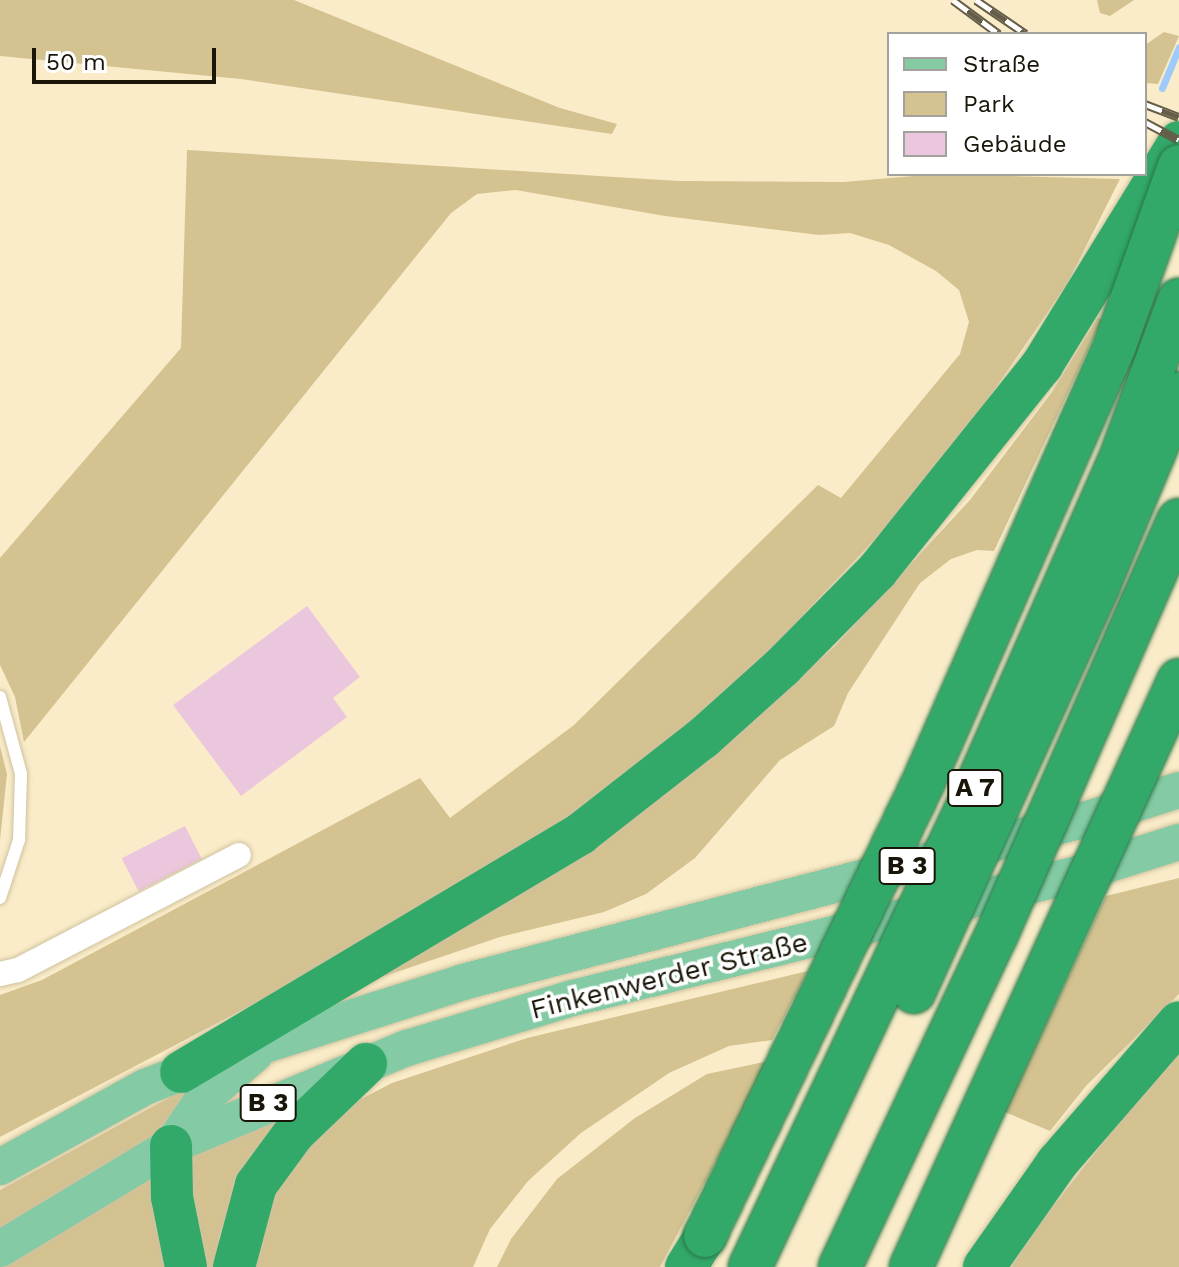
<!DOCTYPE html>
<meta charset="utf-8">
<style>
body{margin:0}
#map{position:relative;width:1179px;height:1267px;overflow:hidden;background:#faecc8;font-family:"Work Sans",sans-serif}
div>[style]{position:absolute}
.green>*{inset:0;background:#d4c291}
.stream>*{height:7px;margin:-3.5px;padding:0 3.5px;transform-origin:3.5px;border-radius:3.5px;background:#9fcafc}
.building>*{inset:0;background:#ebc7dd;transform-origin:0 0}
.roads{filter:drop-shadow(0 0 2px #cfc29f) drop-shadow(0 0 2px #cfc29f)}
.service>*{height:12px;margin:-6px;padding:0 6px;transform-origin:6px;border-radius:6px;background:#fff}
.minor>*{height:24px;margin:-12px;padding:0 12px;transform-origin:12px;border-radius:12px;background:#fff}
.primary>*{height:36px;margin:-18px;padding:0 18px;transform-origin:18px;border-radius:18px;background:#84cba5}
.motorway>*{height:42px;margin:-21px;padding:0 21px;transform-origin:21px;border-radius:21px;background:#32a969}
.rail>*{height:9px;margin-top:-4.5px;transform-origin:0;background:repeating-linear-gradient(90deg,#fff 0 18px,#645d48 0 36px);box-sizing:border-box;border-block:2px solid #645d48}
.bridges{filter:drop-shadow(0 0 2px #297547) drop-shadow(0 0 2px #297547)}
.motorway-bridge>*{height:42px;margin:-21px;padding:0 21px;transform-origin:21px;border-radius:21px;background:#32a969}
span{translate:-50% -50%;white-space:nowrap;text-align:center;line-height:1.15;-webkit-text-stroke:7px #fff;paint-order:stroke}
.shield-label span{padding:2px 6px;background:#fff;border:2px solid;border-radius:6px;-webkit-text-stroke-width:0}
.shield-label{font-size:26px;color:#191508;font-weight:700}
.street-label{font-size:28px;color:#191508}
.legend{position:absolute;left:887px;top:32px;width:260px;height:144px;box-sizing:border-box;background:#fff;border:2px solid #a3a19c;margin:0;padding:10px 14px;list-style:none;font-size:24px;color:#191508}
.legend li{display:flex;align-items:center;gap:16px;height:40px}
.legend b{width:40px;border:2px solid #a3a19c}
.scale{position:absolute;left:32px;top:48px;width:184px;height:36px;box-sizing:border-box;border:4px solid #191508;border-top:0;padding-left:10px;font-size:24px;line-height:28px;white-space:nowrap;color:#191508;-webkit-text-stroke:6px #fff;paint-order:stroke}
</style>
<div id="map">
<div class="green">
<div style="clip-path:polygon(0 0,294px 0,560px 108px,617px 124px,612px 134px,241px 79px,0 56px)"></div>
<div style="clip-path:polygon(1097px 0,1134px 0,1110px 16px,1100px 13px)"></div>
<div style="clip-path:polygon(1164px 32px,1179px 36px,1158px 84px,1145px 83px,1145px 45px)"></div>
<div style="clip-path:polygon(187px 150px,678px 181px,844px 182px,937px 174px,1120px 179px,1067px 284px,970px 425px,890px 523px,736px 686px,581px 812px,368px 944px,0 1137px,0 995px,42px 980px,420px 778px,450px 818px,574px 725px,818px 485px,841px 498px,960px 354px,969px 322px,959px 290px,936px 271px,889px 245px,850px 233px,819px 235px,665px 216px,516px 190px,477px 194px,451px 213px,24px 742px,15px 697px,0 665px,0 558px,181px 348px)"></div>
<div style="clip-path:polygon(1098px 317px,1102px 320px,994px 551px,977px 550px,951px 559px,920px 583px,848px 693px,834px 726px,780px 760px,695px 858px,646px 894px,604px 912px,500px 937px,373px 980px,776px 697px,833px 648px,970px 500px,1052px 392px)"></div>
<div style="clip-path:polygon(0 746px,7px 774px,0 840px)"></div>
<div style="clip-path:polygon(1179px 878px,1179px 994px,1086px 1086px,1050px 1131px,1005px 1112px,1106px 896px)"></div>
<div style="clip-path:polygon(808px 971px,772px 1040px,729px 1046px,669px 1073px,581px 1133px,528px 1181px,490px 1229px,473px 1267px,248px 1267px,266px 1191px,334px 1113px,392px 1083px,527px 1038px)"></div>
<div style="clip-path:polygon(1179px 1046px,1179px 1267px,1011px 1267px,1040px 1223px)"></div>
<div style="clip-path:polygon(769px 1061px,660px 1267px,497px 1267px,511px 1239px,557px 1179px,635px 1118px,707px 1074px)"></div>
<div style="clip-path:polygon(192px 1085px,164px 1135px,0 1230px,0 1190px)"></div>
<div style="clip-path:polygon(301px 1103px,229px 1206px,219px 1237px,219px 1267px,200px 1267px,189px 1167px,195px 1147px)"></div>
<div style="clip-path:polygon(156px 1169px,172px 1267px,0 1267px,0 1263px)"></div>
</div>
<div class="stream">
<div style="left:1162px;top:88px;width:44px;rotate:-67.5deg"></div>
</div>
<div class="building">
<div style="clip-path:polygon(307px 606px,360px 677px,333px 698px,347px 717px,241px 796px,173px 705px)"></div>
<div style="left:185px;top:826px;width:37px;height:71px;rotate:63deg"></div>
</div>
<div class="roads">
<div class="service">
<div style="left:0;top:697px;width:80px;rotate:74.7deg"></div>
<div style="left:21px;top:774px;width:66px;rotate:91.7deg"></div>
<div style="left:19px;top:840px;width:61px;rotate:108.1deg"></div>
</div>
<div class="minor">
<div style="left:0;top:974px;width:18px;rotate:-13deg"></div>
<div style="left:18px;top:970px;width:249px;rotate:-27.5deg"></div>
</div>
<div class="primary">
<div style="left:171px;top:1146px;width:57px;rotate:-55.8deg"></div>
<div style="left:203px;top:1099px;width:69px;rotate:-40.9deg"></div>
<div style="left:0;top:1167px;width:166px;rotate:-28.9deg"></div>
<div style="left:145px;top:1087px;width:61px;rotate:-21.1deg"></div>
<div style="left:202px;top:1065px;width:274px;rotate:-17.6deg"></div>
<div style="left:463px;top:982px;width:649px;rotate:-14.64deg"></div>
<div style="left:1091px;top:818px;width:92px;rotate:-17.7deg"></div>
<div style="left:0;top:1249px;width:200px;rotate:-31.1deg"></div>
<div style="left:171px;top:1146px;width:256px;rotate:-22.6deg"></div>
<div style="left:407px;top:1048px;width:173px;rotate:-16.8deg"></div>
<div style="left:573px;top:998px;width:520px;rotate:-13.8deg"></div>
<div style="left:1078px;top:874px;width:106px;rotate:-17.6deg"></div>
</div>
<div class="motorway">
<div style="left:181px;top:1072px;width:465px;rotate:-30.8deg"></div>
<div style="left:580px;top:834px;width:156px;rotate:-38deg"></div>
<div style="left:703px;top:738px;width:106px;rotate:-41.9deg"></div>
<div style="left:782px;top:667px;width:135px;rotate:-45.3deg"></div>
<div style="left:877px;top:571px;width:264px;rotate:-51.3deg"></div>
<div style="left:1042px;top:365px;width:262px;rotate:-58.4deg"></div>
<div style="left:171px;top:1146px;width:51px;rotate:88.9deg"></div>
<div style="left:172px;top:1197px;width:71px;rotate:78.7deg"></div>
<div style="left:234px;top:1267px;width:85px;rotate:-75deg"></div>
<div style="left:256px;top:1185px;width:64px;rotate:-53.8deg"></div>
<div style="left:294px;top:1133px;width:100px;rotate:-43.8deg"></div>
<div style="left:686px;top:1267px;width:36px;rotate:-58deg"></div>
<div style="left:984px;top:1267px;width:127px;rotate:-54.9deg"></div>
<div style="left:1057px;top:1163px;width:186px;rotate:-49.1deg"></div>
</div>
</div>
<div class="rail">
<div style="left:953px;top:0;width:57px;rotate:36.5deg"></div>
<div style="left:976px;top:0;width:60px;rotate:34.2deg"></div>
<div style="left:1145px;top:104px;width:36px;rotate:21deg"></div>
<div style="left:1145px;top:122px;width:38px;rotate:28deg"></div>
</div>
<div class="bridges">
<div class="motorway-bridge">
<div style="left:914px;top:992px;width:446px;rotate:-65.6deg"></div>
<div style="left:1098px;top:586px;width:209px;rotate:-67.2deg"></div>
<div style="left:705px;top:1236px;width:503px;rotate:-64.3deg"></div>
<div style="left:923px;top:783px;width:478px;rotate:-66.3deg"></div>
<div style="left:1115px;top:345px;width:190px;rotate:-70.3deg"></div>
<div style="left:750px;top:1267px;width:515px;rotate:-64.73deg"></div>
<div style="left:970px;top:801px;width:370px;rotate:-66.3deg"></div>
<div style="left:1119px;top:462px;width:173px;rotate:-69.7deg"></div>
<div style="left:840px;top:1267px;width:366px;rotate:-64.8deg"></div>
<div style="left:996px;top:936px;width:454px;rotate:-66.3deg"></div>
<div style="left:911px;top:1267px;width:645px;rotate:-65.46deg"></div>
</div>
</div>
<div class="shield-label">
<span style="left:975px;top:788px">A 7</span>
<span style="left:907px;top:866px">B 3</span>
<span style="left:268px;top:1103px">B 3</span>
</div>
<div class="street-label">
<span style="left:669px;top:976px;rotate:-14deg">Finkenwerder Straße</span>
</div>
<ul class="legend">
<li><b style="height:10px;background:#84cba5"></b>Straße</li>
<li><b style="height:22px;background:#d4c291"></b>Park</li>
<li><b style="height:22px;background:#ebc7dd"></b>Gebäude</li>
</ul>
<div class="scale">50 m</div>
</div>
